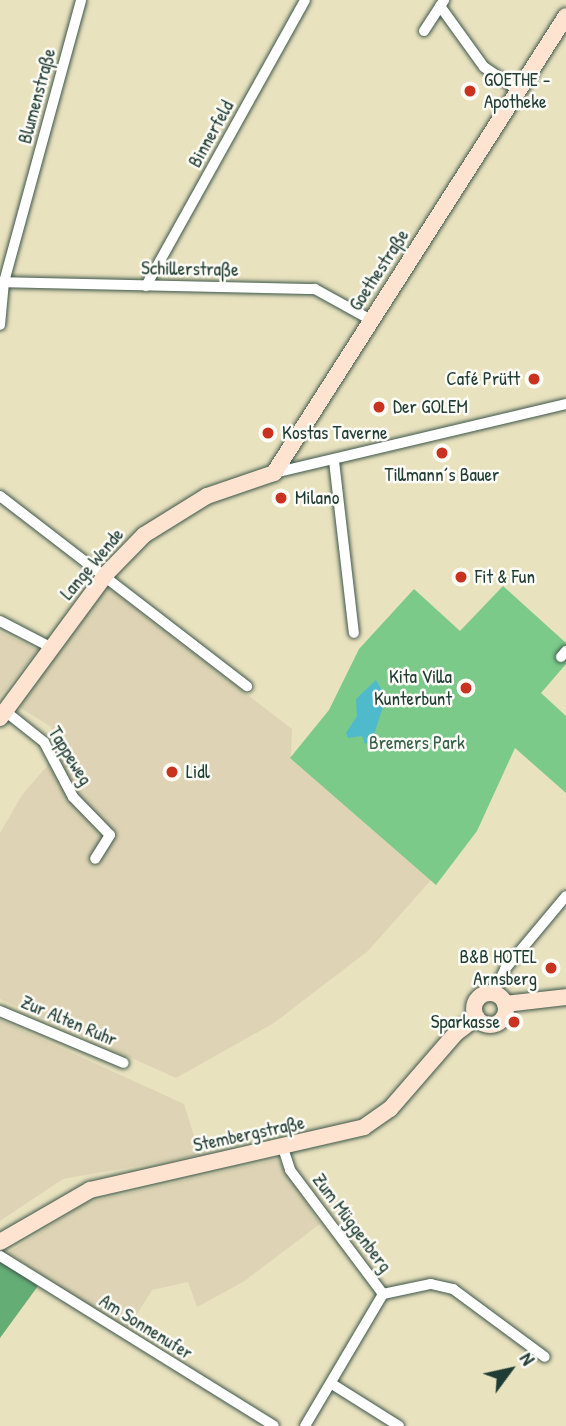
<!DOCTYPE html>
<meta charset="utf-8">
<style>
body{margin:0}
#map{position:relative;width:566px;height:1426px;overflow:hidden;background:#e9e2bf;font-family:"Patrick Hand",sans-serif}
div>[style]{position:absolute}
.built>*{inset:0;background:#ded4b5}
.green>*{inset:0;background:#7bca8a}
.forest>*{inset:0;background:#64ae76}
.water>*{inset:0;background:#4fbacb}
.roads{filter:drop-shadow(0 0 2px #3d5649) drop-shadow(0 0 2px #3d5649)}
.street>*{height:10px;margin:-5px;padding:0 5px;transform-origin:5px;border-radius:5px;background:#fff}
.secondary>*{height:16px;margin:-8px;padding:0 8px;transform-origin:8px;border-radius:8px;background:#fee3d1}
.secondary>.ring{margin:-8px;padding:0;box-sizing:content-box;background:none;border:16px solid #fee3d1;border-radius:50%}
.dots>*{width:19px;height:19px;translate:-50% -50%;box-sizing:border-box;border:4px solid #fdfcf7;border-radius:50%}
span{translate:-50% -50%;white-space:nowrap;text-align:center;line-height:1.15;-webkit-text-stroke:5px #fdfcf7;paint-order:stroke}
.poi-label{font-size:19px;color:#1f3d34}
.left{translate:0 -50%;text-align:left}
.right{translate:-100% -50%;text-align:right}
.street-label{font-size:19px;color:#1f3d34}
.park-label{font-size:19px;color:#36604a}
.north{position:absolute;left:475px;top:1335px;width:70px;height:70px;-webkit-text-stroke:5px #fdfcf7;paint-order:stroke;rotate:57deg;font-size:19px;font-weight:700;line-height:28px;text-align:center;color:#1f3d34}
.north::after{content:'';display:block;margin:auto;width:24px;height:32px;background:#1f3d34;clip-path:polygon(50% 0,100% 100%,50% 72%,0 100%)}
</style>
<div id="map">
<div class="built">
<div style="clip-path:polygon(107px 587px,292px 729px,291px 758px,431px 880px,368px 951px,274px 1023px,176px 1078px,0 999px,0 833px,22px 795px,59px 752px,51px 727px,19px 707px)"></div>
<div style="clip-path:polygon(0 632px,38px 650px,0 696px)"></div>
<div style="clip-path:polygon(0 1020px,184px 1104px,200px 1155px,63px 1179px,0 1221px)"></div>
<div style="clip-path:polygon(278px 1159px,320px 1224px,243px 1282px,197px 1307px,188px 1282px,152px 1290px,127px 1330px,8px 1253px,85px 1203px)"></div>
</div>
<div class="green">
<div style="clip-path:polygon(503px 586px,566px 643px,566px 664px,541px 693px,566px 716px,566px 793px,515px 748px,477px 831px,436px 885px,290px 758px,329px 710px,359px 649px,414px 589px,460px 631px)"></div>
</div>
<div class="forest">
<div style="clip-path:polygon(0 1259px,38px 1286px,0 1338px)"></div>
</div>
<div class="water">
<div style="clip-path:polygon(376px 680px,386px 697px,372px 741px,365px 744px,362px 736px,348px 738px,346px 733px,357px 716px,356px 699px)"></div>
</div>
<div class="roads">
<div class="street">
<div style="left:440px;top:6px;width:75px;rotate:54.2deg"></div>
<div style="left:484px;top:67px;width:41px;rotate:34.1deg"></div>
<div style="left:424px;top:31px;width:37px;rotate:-57deg"></div>
<div style="left:0;top:282px;width:315px;rotate:1.3deg"></div>
<div style="left:315px;top:289px;width:64px;rotate:29deg"></div>
<div style="left:146px;top:286px;width:327px;rotate:-60.9deg"></div>
<div style="left:0;top:325px;width:43px;rotate:-84.7deg"></div>
<div style="left:4px;top:282px;width:292px;rotate:-74.7deg"></div>
<div style="left:334px;top:461px;width:173px;rotate:83.4deg"></div>
<div style="left:274px;top:473px;width:300px;rotate:-13.3deg"></div>
<div style="left:0;top:496px;width:312px;rotate:37.6deg"></div>
<div style="left:0;top:621px;width:59px;rotate:27.4deg"></div>
<div style="left:561px;top:657px;width:8px;rotate:-50deg"></div>
<div style="left:5px;top:711px;width:50px;rotate:38.5deg"></div>
<div style="left:44px;top:742px;width:62px;rotate:62.2deg"></div>
<div style="left:73px;top:797px;width:53px;rotate:45.8deg"></div>
<div style="left:110px;top:835px;width:28px;rotate:122deg"></div>
<div style="left:493px;top:993px;width:27px;rotate:-63deg"></div>
<div style="left:505px;top:969px;width:95px;rotate:-50.1deg"></div>
<div style="left:0;top:1011px;width:134px;rotate:22.8deg"></div>
<div style="left:283px;top:1148px;width:23px;rotate:72deg"></div>
<div style="left:290px;top:1170px;width:155px;rotate:53.1deg"></div>
<div style="left:383px;top:1294px;width:153px;rotate:120.6deg"></div>
<div style="left:0;top:1256px;width:322px;rotate:31.8deg"></div>
<div style="left:383px;top:1294px;width:49px;rotate:-11.8deg"></div>
<div style="left:431px;top:1284px;width:23px;rotate:13deg"></div>
<div style="left:453px;top:1289px;width:114px;rotate:36.5deg"></div>
<div style="left:332px;top:1384px;width:79px;rotate:32.1deg"></div>
</div>
<div class="secondary">
<div style="left:0;top:718px;width:179px;rotate:-53.6deg"></div>
<div style="left:106px;top:574px;width:54px;rotate:-45.7deg"></div>
<div style="left:144px;top:535px;width:74px;rotate:-31.8deg"></div>
<div style="left:207px;top:496px;width:71px;rotate:-18.9deg"></div>
<div style="left:274px;top:473px;width:542px;rotate:-57.42deg"></div>
<div class="ring" style="left:474px;top:993px;width:16px;height:16px"></div>
<div style="left:505px;top:1004px;width:61px;rotate:-6.5deg"></div>
<div style="left:0;top:1242px;width:104px;rotate:-30deg"></div>
<div style="left:90px;top:1190px;width:281px;rotate:-12.9deg"></div>
<div style="left:364px;top:1127px;width:32px;rotate:-35deg"></div>
<div style="left:390px;top:1109px;width:101px;rotate:-49deg"></div>
<div style="left:456px;top:1033px;width:26px;rotate:-37deg"></div>
</div>
</div>
<div class="dots">
<div style="left:470px;top:91px;background:#c8321e"></div>
<div style="left:534px;top:379px;background:#c8321e"></div>
<div style="left:379px;top:407px;background:#c8321e"></div>
<div style="left:268px;top:433px;background:#c8321e"></div>
<div style="left:442px;top:453px;background:#c8321e"></div>
<div style="left:281px;top:498px;background:#c8321e"></div>
<div style="left:461px;top:577px;background:#c8321e"></div>
<div style="left:466px;top:688px;background:#c8321e"></div>
<div style="left:172px;top:772px;background:#c8321e"></div>
<div style="left:551px;top:968px;background:#c8321e"></div>
<div style="left:514px;top:1022px;background:#c8321e"></div>
</div>
<div class="poi-label">
<span class="left" style="left:484px;top:91px">GOETHE -<br>Apotheke</span>
<span class="right" style="left:520px;top:379px">Café Prütt</span>
<span class="left" style="left:393px;top:407px">Der GOLEM</span>
<span class="left" style="left:282px;top:433px">Kostas Taverne</span>
<span style="left:442px;top:475px">Tillmann´s Bauer</span>
<span class="left" style="left:295px;top:498px">Milano</span>
<span class="left" style="left:475px;top:577px">Fit &amp; Fun</span>
<span class="right" style="left:452px;top:688px">Kita Villa<br>Kunterbunt</span>
<span class="left" style="left:186px;top:772px">Lidl</span>
<span class="right" style="left:537px;top:968px">B&amp;B HOTEL<br>Arnsberg</span>
<span class="right" style="left:500px;top:1022px">Sparkasse</span>
</div>
<div class="street-label">
<span style="left:37px;top:96px;rotate:-75deg">Blumenstraße</span>
<span style="left:211px;top:134px;rotate:-61deg">Binnerfeld</span>
<span style="left:190px;top:269px;rotate:1deg">Schillerstraße</span>
<span style="left:379px;top:270px;rotate:-57deg">Goethestraße</span>
<span style="left:92px;top:564px;rotate:-50deg">Lange Wende</span>
<span style="left:70px;top:756px;rotate:58deg">Tappeweg</span>
<span style="left:69px;top:1021px;rotate:23deg">Zur Alten Ruhr</span>
<span style="left:249px;top:1134px;rotate:-12deg">Stembergstraße</span>
<span style="left:352px;top:1223px;rotate:53deg">Zum Müggenberg</span>
<span style="left:146px;top:1327px;rotate:32deg">Am Sonnenufer</span>
</div>
<div class="park-label">
<span style="left:417px;top:743px">Bremers Park</span>
</div>
<div class="north">N</div>
</div>
